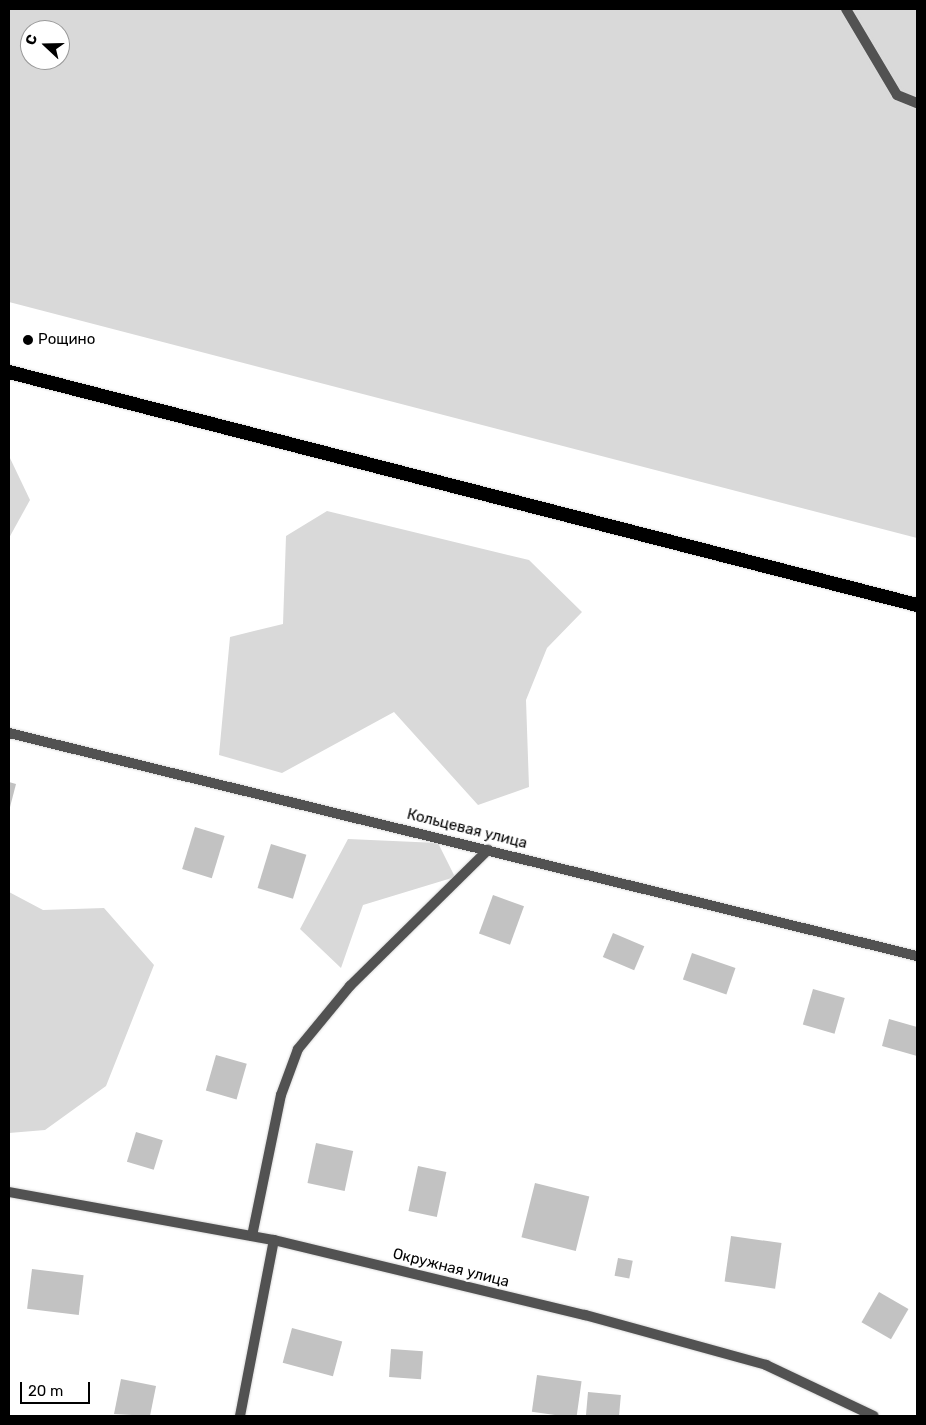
<!DOCTYPE html>
<meta charset="utf-8">
<style>
body{margin:0}
#map{position:relative;width:926px;height:1425px;overflow:hidden;background:#fff;font-family:Rubik,sans-serif}
div>[style]{position:absolute}
.green>*{inset:0;background:#d9d9d9}
.building>*{inset:0;background:#c2c2c2;transform-origin:0 0}
.roads{filter:drop-shadow(0 0 1px #dbdbdb) drop-shadow(0 0 1px #dbdbdb)}
.service>*{height:10px;margin:-5px;padding:0 5px;transform-origin:5px;border-radius:5px;background:#525252}
.minor>*{height:10px;margin:-5px;padding:0 5px;transform-origin:5px;border-radius:5px;background:#525252}
.trunk>*{height:14px;margin:-7px;padding:0 7px;transform-origin:7px;border-radius:7px;background:#000}
.dots>*{width:14px;height:14px;translate:-50% -50%;box-sizing:border-box;border:2px solid #fff;border-radius:50%}
span{translate:-50% -50%;white-space:nowrap;text-align:center;line-height:1.15;-webkit-text-stroke:4.5px #fff;paint-order:stroke}
.poi-label{font-size:15px;color:#000}
.left{translate:0 -50%;text-align:left}
.street-label{font-size:15px;color:#000}
.frame{position:absolute;inset:0;border:10px solid #000;pointer-events:none}
.north{position:absolute;left:20px;top:20px;width:50px;height:50px;box-sizing:border-box;background:#fff;border:1px solid #999;border-radius:50%;rotate:291deg;font-size:14px;font-weight:700;line-height:20px;text-align:center;color:#000}
.north::after{content:'';display:block;margin:auto;width:18px;height:22px;background:#000;clip-path:polygon(50% 0,100% 100%,50% 72%,0 100%)}
.scale{position:absolute;left:20px;top:1382px;width:70px;height:22px;box-sizing:border-box;border:2px solid #000;border-top:0;padding-left:6px;font-size:15px;line-height:18px;white-space:nowrap;color:#000;-webkit-text-stroke:4px #fff;paint-order:stroke}
</style>
<div id="map">
<div class="green">
<div style="clip-path:polygon(evenodd,9px 9px,917px 9px,917px 538px,9px 302px,9px 9px,30px 30px,60px 30px,60px 60px,30px 60px,30px 30px)"></div>
<div style="clip-path:polygon(9px 456px,30px 500px,9px 538px)"></div>
<div style="clip-path:polygon(327px 511px,529px 560px,582px 612px,547px 648px,526px 700px,529px 787px,478px 805px,394px 712px,282px 773px,219px 755px,230px 637px,283px 624px,286px 536px)"></div>
<div style="clip-path:polygon(348px 839px,438px 843px,455px 877px,363px 905px,341px 968px,300px 929px)"></div>
<div style="clip-path:polygon(9px 892px,43px 910px,104px 908px,154px 965px,106px 1086px,45px 1130px,9px 1133px)"></div>
</div>
<div class="building">
<div style="clip-path:polygon(9px 782px,16px 784px,9px 811px)"></div>
<div style="left:195px;top:827px;width:31px;height:44px;rotate:17deg"></div>
<div style="left:271px;top:844px;width:37px;height:46px;rotate:17deg"></div>
<div style="left:493px;top:895px;width:33px;height:41px;rotate:20deg"></div>
<div style="left:613px;top:933px;width:34px;height:26px;rotate:23deg"></div>
<div style="left:692px;top:953px;width:46px;height:28px;rotate:19deg"></div>
<div style="left:813px;top:989px;width:33px;height:37px;rotate:16deg"></div>
<div style="clip-path:polygon(889px 1019px,917px 1027px,917px 1056px,882px 1046px)"></div>
<div style="left:216px;top:1055px;width:32px;height:37px;rotate:16deg"></div>
<div style="left:136px;top:1132px;width:28px;height:31px;rotate:17deg"></div>
<div style="left:316px;top:1143px;width:38px;height:41px;rotate:12deg"></div>
<div style="left:418px;top:1166px;width:29px;height:46px;rotate:12deg"></div>
<div style="left:535px;top:1183px;width:56px;height:56px;rotate:14deg"></div>
<div style="left:731px;top:1236px;width:51px;height:46px;rotate:8deg"></div>
<div style="left:618px;top:1258px;width:15px;height:18px;rotate:11deg"></div>
<div style="left:32px;top:1269px;width:52px;height:40px;rotate:7deg"></div>
<div style="left:879px;top:1292px;width:34px;height:35px;rotate:30deg"></div>
<div style="left:292px;top:1328px;width:52px;height:36px;rotate:15deg"></div>
<div style="left:391px;top:1349px;width:32px;height:28px;rotate:4deg"></div>
<div style="left:537px;top:1375px;width:45px;height:37px;rotate:8deg"></div>
<div style="clip-path:polygon(121px 1379px,156px 1386px,150px 1416px,114px 1414px)"></div>
<div style="left:588px;top:1392px;width:33px;height:24px;rotate:5deg"></div>
</div>
<div class="roads">
<div class="service">
<div style="left:846px;top:9px;width:100px;rotate:59.3deg"></div>
<div style="left:897px;top:95px;width:22px;rotate:22deg"></div>
</div>
<div class="minor">
<div style="left:9px;top:733px;width:935px;rotate:13.8deg"></div>
<div style="left:9px;top:1192px;width:269px;rotate:10.3deg"></div>
<div style="left:274px;top:1240px;width:320px;rotate:13.6deg"></div>
<div style="left:585px;top:1315px;width:188px;rotate:15.4deg"></div>
<div style="left:766px;top:1365px;width:119px;rotate:25.3deg"></div>
<div style="left:252px;top:1236px;width:144px;rotate:-78.4deg"></div>
<div style="left:281px;top:1095px;width:49px;rotate:-69.7deg"></div>
<div style="left:298px;top:1049px;width:82px;rotate:-50.5deg"></div>
<div style="left:350px;top:986px;width:194px;rotate:-44.6deg"></div>
<div style="left:240px;top:1416px;width:179px;rotate:-79.1deg"></div>
</div>
<div class="trunk">
<div style="left:9px;top:372px;width:937px;rotate:14.39deg"></div>
</div>
</div>
<div class="dots">
<div style="left:28px;top:340px;background:#000"></div>
</div>
<div class="poi-label">
<span class="left" style="left:38px;top:340px">Рощино</span>
</div>
<div class="street-label">
<span style="left:467px;top:829px;rotate:14deg">Кольцевая улица</span>
<span style="left:451px;top:1268px;rotate:14deg">Окружная улица</span>
</div>
<div class="frame"></div>
<div class="north">С</div>
<div class="scale">20 m</div>
</div>
